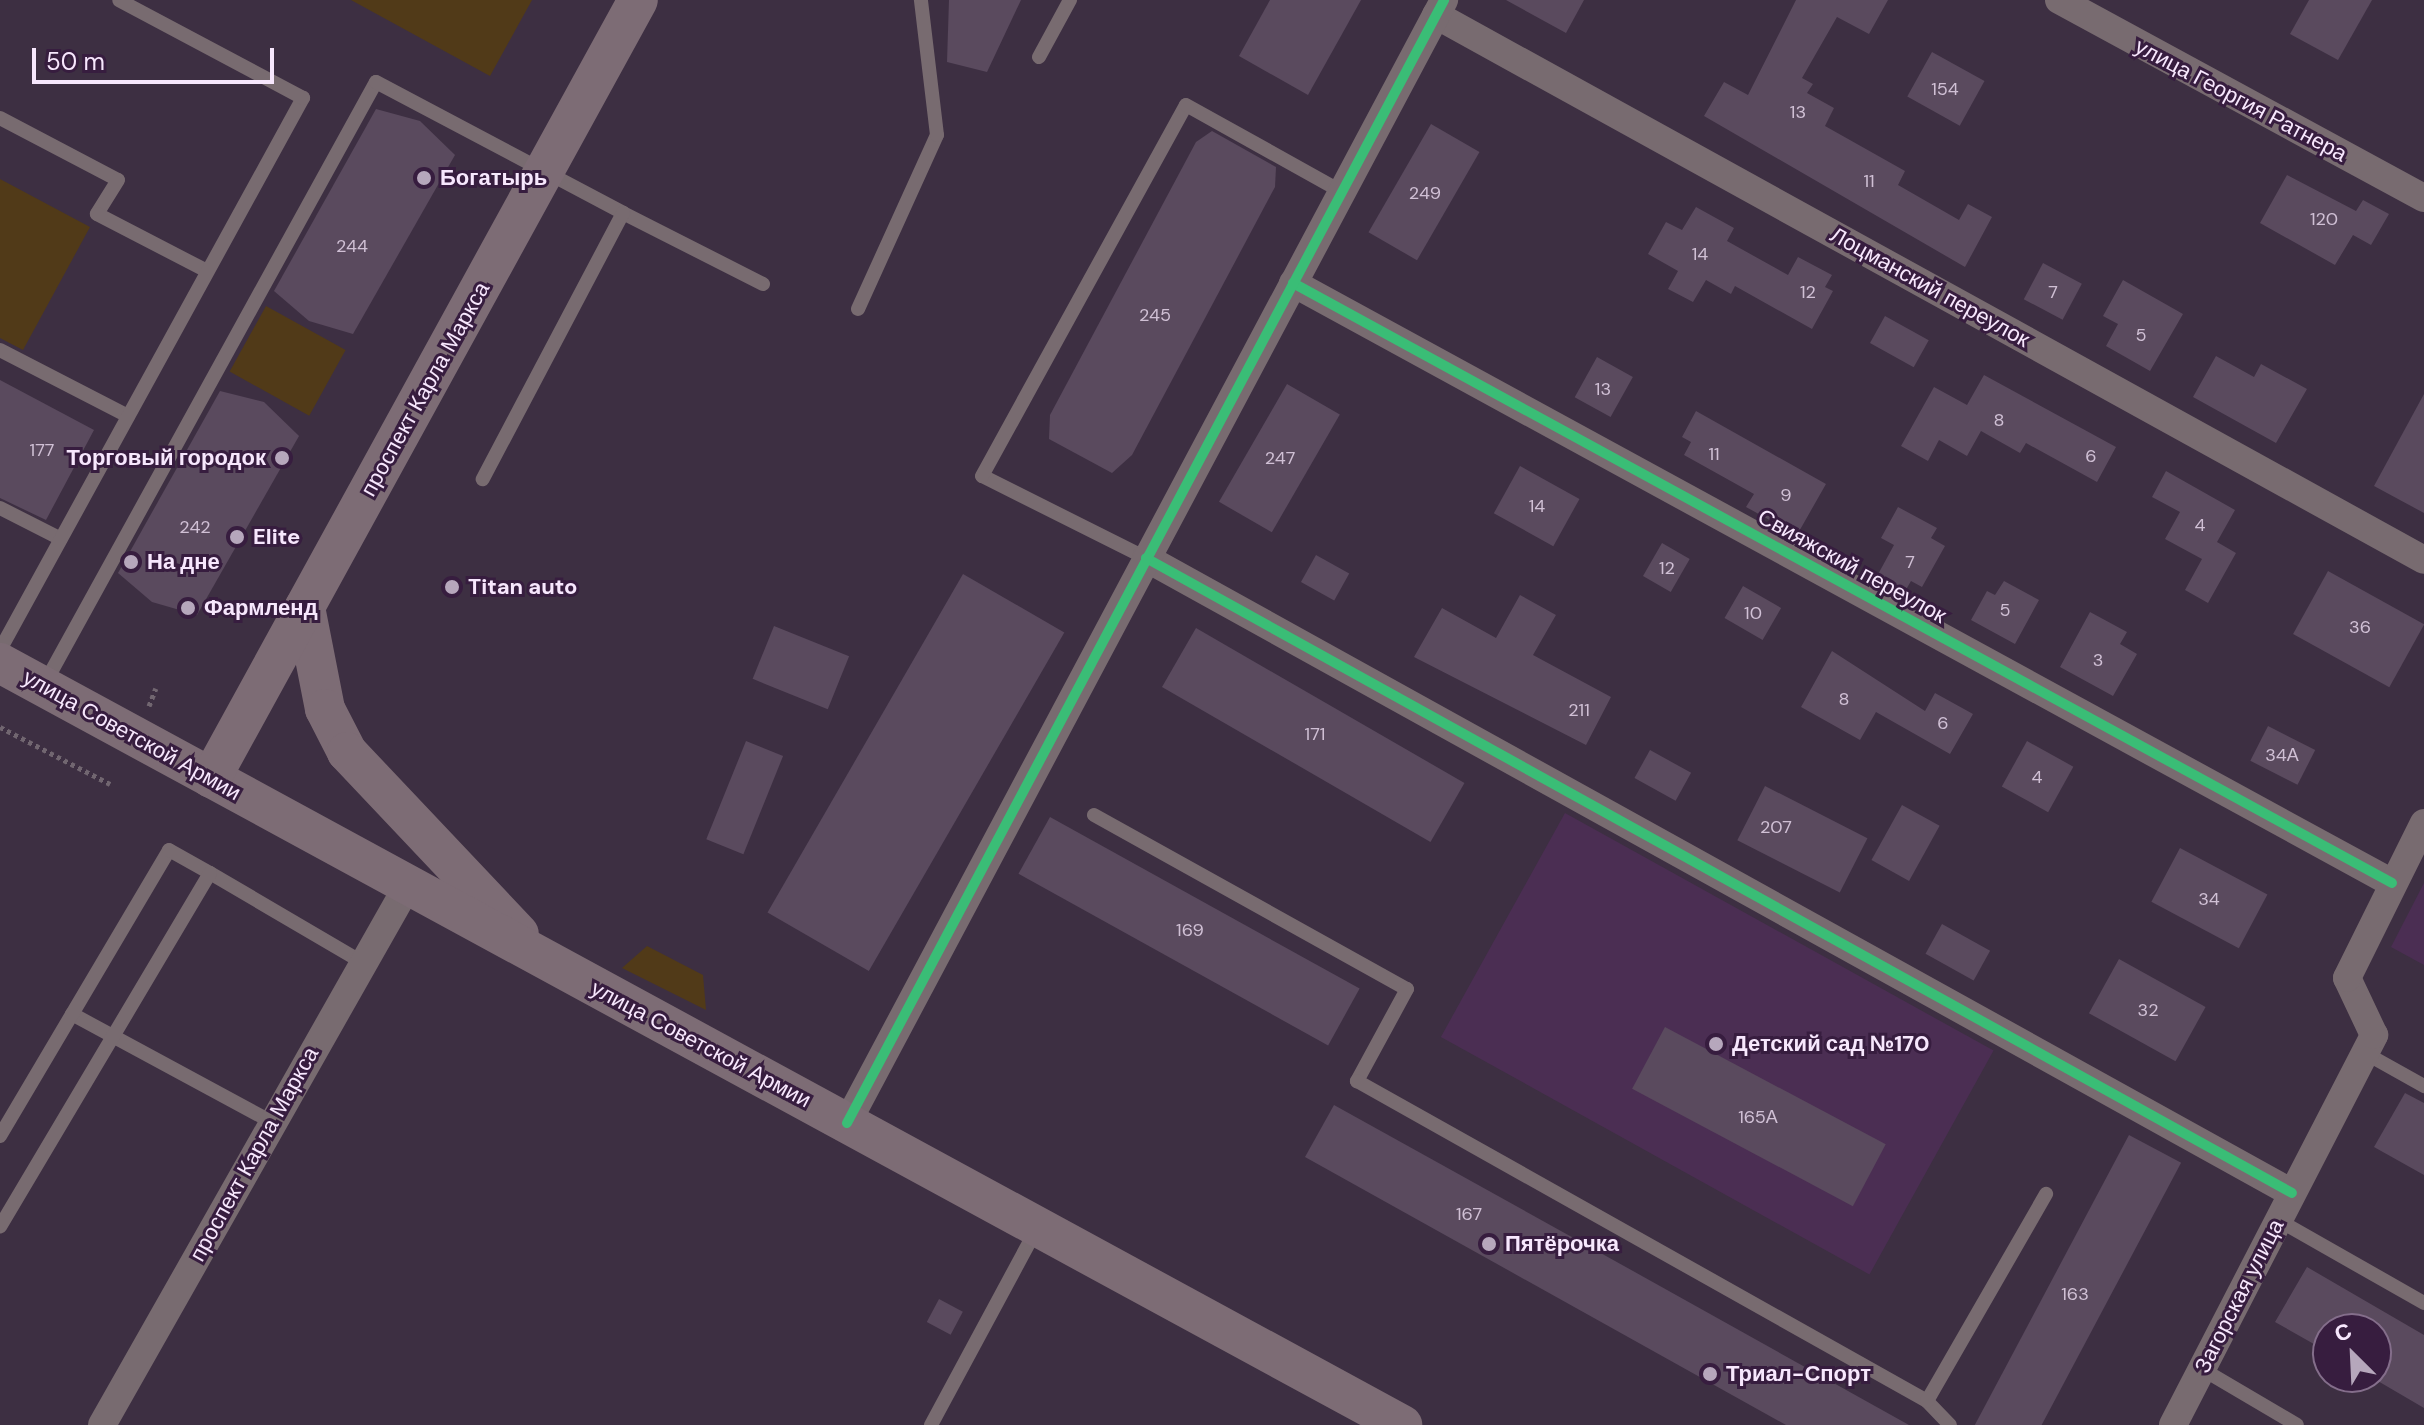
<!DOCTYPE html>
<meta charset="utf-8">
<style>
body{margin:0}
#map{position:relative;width:2424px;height:1425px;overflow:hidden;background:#3d2f42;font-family:"DM Sans",sans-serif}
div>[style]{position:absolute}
.built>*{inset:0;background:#4b2e53;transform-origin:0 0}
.green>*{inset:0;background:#513a18;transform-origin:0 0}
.building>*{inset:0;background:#5a4a5e;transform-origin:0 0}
.path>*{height:5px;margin-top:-2.5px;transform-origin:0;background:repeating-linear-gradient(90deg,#716670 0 4px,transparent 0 8px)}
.lane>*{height:14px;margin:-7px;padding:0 7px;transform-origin:7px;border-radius:7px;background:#786b70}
.street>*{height:28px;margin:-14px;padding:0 14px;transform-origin:14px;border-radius:14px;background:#786b70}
.secondary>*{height:40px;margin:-20px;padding:0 20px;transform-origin:20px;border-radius:20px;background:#7d6c75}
.cycleway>*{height:10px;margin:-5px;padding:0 5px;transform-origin:5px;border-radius:5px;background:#3abd76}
.dots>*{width:22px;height:22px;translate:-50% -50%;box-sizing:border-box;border:4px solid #371d3f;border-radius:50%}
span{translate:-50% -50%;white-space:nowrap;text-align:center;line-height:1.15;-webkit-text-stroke:6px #371d3f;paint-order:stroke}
.number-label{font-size:18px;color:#d0c0d5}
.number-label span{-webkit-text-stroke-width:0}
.street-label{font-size:22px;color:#f7e7fd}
.poi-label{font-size:22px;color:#f7e7fd;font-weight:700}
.left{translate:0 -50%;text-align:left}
.right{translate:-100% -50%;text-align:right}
.north{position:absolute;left:2312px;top:1313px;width:80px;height:80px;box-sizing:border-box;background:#371d3f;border:2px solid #846e8b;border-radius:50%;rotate:336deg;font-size:22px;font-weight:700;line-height:32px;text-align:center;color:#f7e7fd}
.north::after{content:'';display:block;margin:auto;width:28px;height:36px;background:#b6a7bc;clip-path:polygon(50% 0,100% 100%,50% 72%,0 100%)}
.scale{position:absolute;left:32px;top:48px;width:242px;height:36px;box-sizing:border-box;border:4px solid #f7e7fd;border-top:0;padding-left:10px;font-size:24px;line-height:28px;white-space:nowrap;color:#f7e7fd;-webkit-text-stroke:6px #371d3f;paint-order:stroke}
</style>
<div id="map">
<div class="built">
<div style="left:1565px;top:813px;width:490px;height:256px;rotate:29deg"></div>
<div style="clip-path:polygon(2424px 883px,2424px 965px,2391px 947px)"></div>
</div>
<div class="green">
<div style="clip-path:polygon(351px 0,532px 0,490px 76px)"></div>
<div style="clip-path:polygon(0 179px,90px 227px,23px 350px,0 338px)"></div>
<div style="left:266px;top:306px;width:91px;height:75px;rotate:29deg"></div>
<div style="clip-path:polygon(647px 946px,703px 975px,706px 1010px,622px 968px)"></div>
</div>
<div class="building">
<div style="clip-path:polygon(949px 0,1021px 0,987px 72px,947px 62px)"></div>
<div style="clip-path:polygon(1270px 0,1361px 0,1308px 95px,1239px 56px)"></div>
<div style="clip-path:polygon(1506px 0,1584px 0,1566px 33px)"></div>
<div style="clip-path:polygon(1796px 0,1888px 0,1869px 34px,1837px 17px,1802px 78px,1813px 84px,1807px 93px,1834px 108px,1825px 126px,1905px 171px,1898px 185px,1959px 220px,1968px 204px,1992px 217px,1965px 267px,1704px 116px,1724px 82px,1748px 95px)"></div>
<div style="clip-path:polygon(2309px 0,2372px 0,2338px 60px,2290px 34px)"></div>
<div style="left:1932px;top:52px;width:60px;height:51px;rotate:29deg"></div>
<div style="clip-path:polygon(376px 109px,420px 121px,455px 155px,353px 334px,309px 321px,274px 291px)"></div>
<div style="left:1431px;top:124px;width:56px;height:125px;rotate:30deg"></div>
<div style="clip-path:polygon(1212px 131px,1276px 167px,1275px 187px,1132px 455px,1112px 473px,1049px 439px,1050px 415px,1196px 142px)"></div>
<div style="clip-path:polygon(2287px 175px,2356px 211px,2363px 200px,2389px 214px,2371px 245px,2353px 235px,2335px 265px,2260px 223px)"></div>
<div style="clip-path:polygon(1696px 207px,1734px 228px,1727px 241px,1788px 275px,1798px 257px,1832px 275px,1825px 287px,1833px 291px,1812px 329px,1735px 286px,1731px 294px,1706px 280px,1693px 302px,1668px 289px,1678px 271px,1648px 254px,1666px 222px,1682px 230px)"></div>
<div style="left:2043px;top:263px;width:44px;height:41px;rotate:28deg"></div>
<div style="clip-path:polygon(2123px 280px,2183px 314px,2150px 371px,2106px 346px,2118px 324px,2103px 316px)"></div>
<div style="left:1885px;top:316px;width:50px;height:31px;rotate:29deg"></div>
<div style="clip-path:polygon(2216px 356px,2254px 377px,2261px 364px,2307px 389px,2276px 443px,2193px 397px)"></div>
<div style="left:1597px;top:357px;width:41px;height:46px;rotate:29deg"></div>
<div style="clip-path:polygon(1984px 375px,2116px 447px,2097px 482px,2026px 443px,2020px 453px,1981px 431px,1967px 456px,1939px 440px,1928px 461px,1901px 446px,1934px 387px,1967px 405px)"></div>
<div style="clip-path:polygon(0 380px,94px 430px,46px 520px,0 498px)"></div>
<div style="left:1287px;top:384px;width:61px;height:136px;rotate:30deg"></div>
<div style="clip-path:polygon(220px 391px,264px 402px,299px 436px,197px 615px,152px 602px,118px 573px)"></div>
<div style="clip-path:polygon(2424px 394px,2424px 513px,2374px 486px)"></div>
<div style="clip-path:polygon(1696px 411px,1826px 484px,1797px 535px,1746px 507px,1754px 494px,1684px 455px,1691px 442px,1682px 437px)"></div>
<div style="left:1520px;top:466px;width:68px;height:54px;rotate:29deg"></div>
<div style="clip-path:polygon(2166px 471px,2235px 510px,2217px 542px,2236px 553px,2208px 603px,2185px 590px,2202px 559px,2165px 539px,2180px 512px,2152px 497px)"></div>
<div style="clip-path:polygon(1898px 507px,1937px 528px,1931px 538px,1945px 546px,1922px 587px,1911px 581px,1904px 593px,1876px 578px,1894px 545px,1881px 538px)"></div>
<div style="left:1662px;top:543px;width:32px;height:38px;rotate:30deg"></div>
<div style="left:1316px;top:555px;width:38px;height:31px;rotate:29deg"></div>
<div style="left:2328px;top:571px;width:110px;height:72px;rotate:29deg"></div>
<div style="left:963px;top:574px;width:117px;height:391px;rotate:30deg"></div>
<div style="clip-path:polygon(2004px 581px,2039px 600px,2015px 644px,1971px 620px,1987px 591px,1995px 595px)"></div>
<div style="left:1743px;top:586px;width:44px;height:37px;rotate:30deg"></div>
<div style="clip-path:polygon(1520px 595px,1556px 615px,1533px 655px,1611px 697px,1586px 745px,1414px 657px,1442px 608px,1496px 638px)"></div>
<div style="clip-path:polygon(2090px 612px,2127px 632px,2120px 644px,2137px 654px,2113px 696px,2060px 667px)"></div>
<div style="left:774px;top:626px;width:81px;height:57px;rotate:22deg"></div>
<div style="left:1196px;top:628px;width:310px;height:68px;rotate:30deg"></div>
<div style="clip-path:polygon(1832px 651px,1925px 711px,1935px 693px,1973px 714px,1950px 754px,1876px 712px,1860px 740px,1801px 707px)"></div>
<div style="left:2268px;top:726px;width:53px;height:39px;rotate:27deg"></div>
<div style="left:746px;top:741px;width:40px;height:106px;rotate:22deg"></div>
<div style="left:2027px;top:741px;width:53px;height:52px;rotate:29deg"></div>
<div style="left:1650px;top:750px;width:47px;height:32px;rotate:29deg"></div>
<div style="left:1765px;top:786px;width:115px;height:61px;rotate:27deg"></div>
<div style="left:1902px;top:805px;width:43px;height:63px;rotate:29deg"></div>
<div style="left:1050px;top:817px;width:354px;height:65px;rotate:29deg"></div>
<div style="left:2180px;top:848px;width:99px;height:61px;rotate:28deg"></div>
<div style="left:1942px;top:924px;width:55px;height:34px;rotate:29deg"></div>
<div style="left:2119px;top:959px;width:99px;height:62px;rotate:29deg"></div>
<div style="left:1665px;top:1027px;width:250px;height:70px;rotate:28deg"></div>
<div style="clip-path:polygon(2405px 1093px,2424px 1103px,2424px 1175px,2374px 1147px)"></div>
<div style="clip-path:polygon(1334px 1105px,1633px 1271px,1909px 1425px,1786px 1425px,1305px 1157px)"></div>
<div style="left:2129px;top:1135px;width:59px;height:331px;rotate:28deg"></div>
<div style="clip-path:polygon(2307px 1267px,2424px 1335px,2424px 1408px,2371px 1377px,2376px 1329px,2328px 1329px,2328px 1352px,2275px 1322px)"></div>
<div style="left:939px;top:1299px;width:27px;height:26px;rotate:28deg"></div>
</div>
<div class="path">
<div style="left:149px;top:706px;width:19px;rotate:-69deg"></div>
<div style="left:0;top:727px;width:124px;rotate:27.4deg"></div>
</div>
<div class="lane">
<div style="left:1039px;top:57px;width:65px;rotate:-61.5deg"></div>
<div style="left:0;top:118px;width:133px;rotate:27.7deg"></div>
<div style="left:118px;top:180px;width:40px;rotate:122deg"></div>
<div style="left:97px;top:214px;width:124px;rotate:27.4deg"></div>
<div style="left:623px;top:213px;width:157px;rotate:26.9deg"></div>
<div style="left:858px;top:309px;width:191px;rotate:-65.6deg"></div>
<div style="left:937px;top:135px;width:136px;rotate:-96.8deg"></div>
<div style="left:0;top:350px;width:144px;rotate:27.3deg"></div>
<div style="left:0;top:508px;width:68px;rotate:26.9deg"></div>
<div style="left:1146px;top:558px;width:183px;rotate:-153.4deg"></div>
<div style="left:982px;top:476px;width:423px;rotate:-61.2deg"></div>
<div style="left:1186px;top:105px;width:179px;rotate:29.1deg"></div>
<div style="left:0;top:650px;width:630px;rotate:-61.24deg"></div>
<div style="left:303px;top:98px;width:208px;rotate:-152deg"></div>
<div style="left:45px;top:683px;width:686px;rotate:-61.16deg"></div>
<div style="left:376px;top:82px;width:280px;rotate:27.9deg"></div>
<div style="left:623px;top:213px;width:301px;rotate:117.8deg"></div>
<div style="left:1094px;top:815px;width:358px;rotate:29.1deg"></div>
<div style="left:1407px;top:989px;width:105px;rotate:118.5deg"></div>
<div style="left:1357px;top:1081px;width:654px;rotate:29.31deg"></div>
<div style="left:210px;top:873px;width:176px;rotate:30.4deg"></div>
<div style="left:72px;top:1014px;width:227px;rotate:28.4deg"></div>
<div style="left:2365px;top:1053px;width:68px;rotate:29.2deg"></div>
<div style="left:0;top:1136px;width:332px;rotate:-59.4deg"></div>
<div style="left:169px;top:850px;width:47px;rotate:29.3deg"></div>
<div style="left:210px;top:873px;width:411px;rotate:120.7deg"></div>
<div style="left:2278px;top:1220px;width:168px;rotate:29.6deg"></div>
<div style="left:2202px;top:1369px;width:110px;rotate:30.5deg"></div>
<div style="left:931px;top:1425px;width:224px;rotate:-61.7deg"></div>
<div style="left:1950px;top:1425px;width:33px;rotate:-134deg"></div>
<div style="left:1927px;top:1401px;width:239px;rotate:-60.1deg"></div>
</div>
<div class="street">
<div style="left:2059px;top:0;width:415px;rotate:28.5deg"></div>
<div style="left:1436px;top:15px;width:1128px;rotate:28.88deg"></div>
<div style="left:1293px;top:283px;width:1252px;rotate:28.63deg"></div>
<div style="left:1146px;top:558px;width:1310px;rotate:28.99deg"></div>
<div style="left:847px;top:1123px;width:1272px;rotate:-62deg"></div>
<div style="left:102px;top:1425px;width:621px;rotate:-60.46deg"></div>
<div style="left:2173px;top:1425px;width:439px;rotate:-62.7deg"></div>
<div style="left:2374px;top:1035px;width:63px;rotate:-115.3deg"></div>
<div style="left:2347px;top:978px;width:173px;rotate:-63.6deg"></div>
</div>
<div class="secondary">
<div style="left:305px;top:607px;width:104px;rotate:78.9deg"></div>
<div style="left:325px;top:709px;width:48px;rotate:62.9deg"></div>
<div style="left:347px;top:752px;width:250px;rotate:46.6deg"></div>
<div style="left:0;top:663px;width:1596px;rotate:28.52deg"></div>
<div style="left:211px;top:778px;width:887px;rotate:-61.24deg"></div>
</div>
<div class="cycleway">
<div style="left:1293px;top:283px;width:1252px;rotate:28.63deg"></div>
<div style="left:1146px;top:558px;width:1310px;rotate:28.99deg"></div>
<div style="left:847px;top:1123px;width:1272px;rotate:-62deg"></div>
</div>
<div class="dots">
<div style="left:424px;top:178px;background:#b6a7bc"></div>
<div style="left:282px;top:458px;background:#b6a7bc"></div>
<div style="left:237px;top:537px;background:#b6a7bc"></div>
<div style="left:131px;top:562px;background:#b6a7bc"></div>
<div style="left:452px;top:587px;background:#b6a7bc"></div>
<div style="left:188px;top:608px;background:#b6a7bc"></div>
<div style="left:1716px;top:1044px;background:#b6a7bc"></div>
<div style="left:1489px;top:1244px;background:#b6a7bc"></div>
<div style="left:1710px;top:1374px;background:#b6a7bc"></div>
</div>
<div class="number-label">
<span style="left:1945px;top:89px">154</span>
<span style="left:1798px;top:112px">13</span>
<span style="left:1869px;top:181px">11</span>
<span style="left:1425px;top:193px">249</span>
<span style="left:2324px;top:219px">120</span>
<span style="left:352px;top:246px">244</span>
<span style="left:1700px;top:254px">14</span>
<span style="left:1808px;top:292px">12</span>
<span style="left:2053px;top:292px">7</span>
<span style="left:1155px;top:315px">245</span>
<span style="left:2141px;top:335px">5</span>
<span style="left:1603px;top:389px">13</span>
<span style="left:1999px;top:420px">8</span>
<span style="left:42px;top:450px">177</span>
<span style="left:1714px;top:454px">11</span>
<span style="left:2091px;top:456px">6</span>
<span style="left:1280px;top:458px">247</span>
<span style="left:1786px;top:495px">9</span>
<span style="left:1537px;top:506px">14</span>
<span style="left:2200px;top:525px">4</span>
<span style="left:195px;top:527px">242</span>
<span style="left:1910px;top:562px">7</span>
<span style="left:1667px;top:568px">12</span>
<span style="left:2005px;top:610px">5</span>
<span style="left:1753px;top:613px">10</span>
<span style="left:2360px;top:627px">36</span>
<span style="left:2098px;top:660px">3</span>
<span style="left:1844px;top:699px">8</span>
<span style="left:1579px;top:710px">211</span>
<span style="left:1943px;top:723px">6</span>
<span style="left:1315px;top:734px">171</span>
<span style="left:2282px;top:755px">34А</span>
<span style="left:2037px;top:777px">4</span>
<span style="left:1776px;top:827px">207</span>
<span style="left:2209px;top:899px">34</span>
<span style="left:1190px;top:930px">169</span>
<span style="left:2148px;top:1010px">32</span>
<span style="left:1758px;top:1117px">165А</span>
<span style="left:1469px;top:1214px">167</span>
<span style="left:2075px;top:1294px">163</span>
</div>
<div class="street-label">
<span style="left:2241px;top:100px;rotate:28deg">улица Георгия Ратнера</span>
<span style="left:1930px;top:287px;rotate:29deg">Лоцманский переулок</span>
<span style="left:425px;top:389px;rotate:-61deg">проспект Карла Маркса</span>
<span style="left:1852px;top:566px;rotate:29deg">Свияжский переулок</span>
<span style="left:132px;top:735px;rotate:29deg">улица Советской Армии</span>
<span style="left:701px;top:1044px;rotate:28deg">улица Советской Армии</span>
<span style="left:254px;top:1154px;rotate:-61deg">проспект Карла Маркса</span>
<span style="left:2239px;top:1296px;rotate:-63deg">Загорская улица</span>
</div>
<div class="poi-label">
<span class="left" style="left:440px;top:178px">Богатырь</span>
<span class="right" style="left:266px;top:458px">Торговый городок</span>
<span class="left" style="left:253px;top:537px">Elite</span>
<span class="left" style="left:147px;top:562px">На дне</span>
<span class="left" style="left:468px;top:587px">Titan auto</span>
<span class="left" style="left:204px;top:608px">Фармленд</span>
<span class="left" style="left:1732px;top:1044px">Детский сад №170</span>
<span class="left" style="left:1505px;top:1244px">Пятёрочка</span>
<span class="left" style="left:1726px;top:1374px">Триал-Спорт</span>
</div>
<div class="north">С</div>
<div class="scale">50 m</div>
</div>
